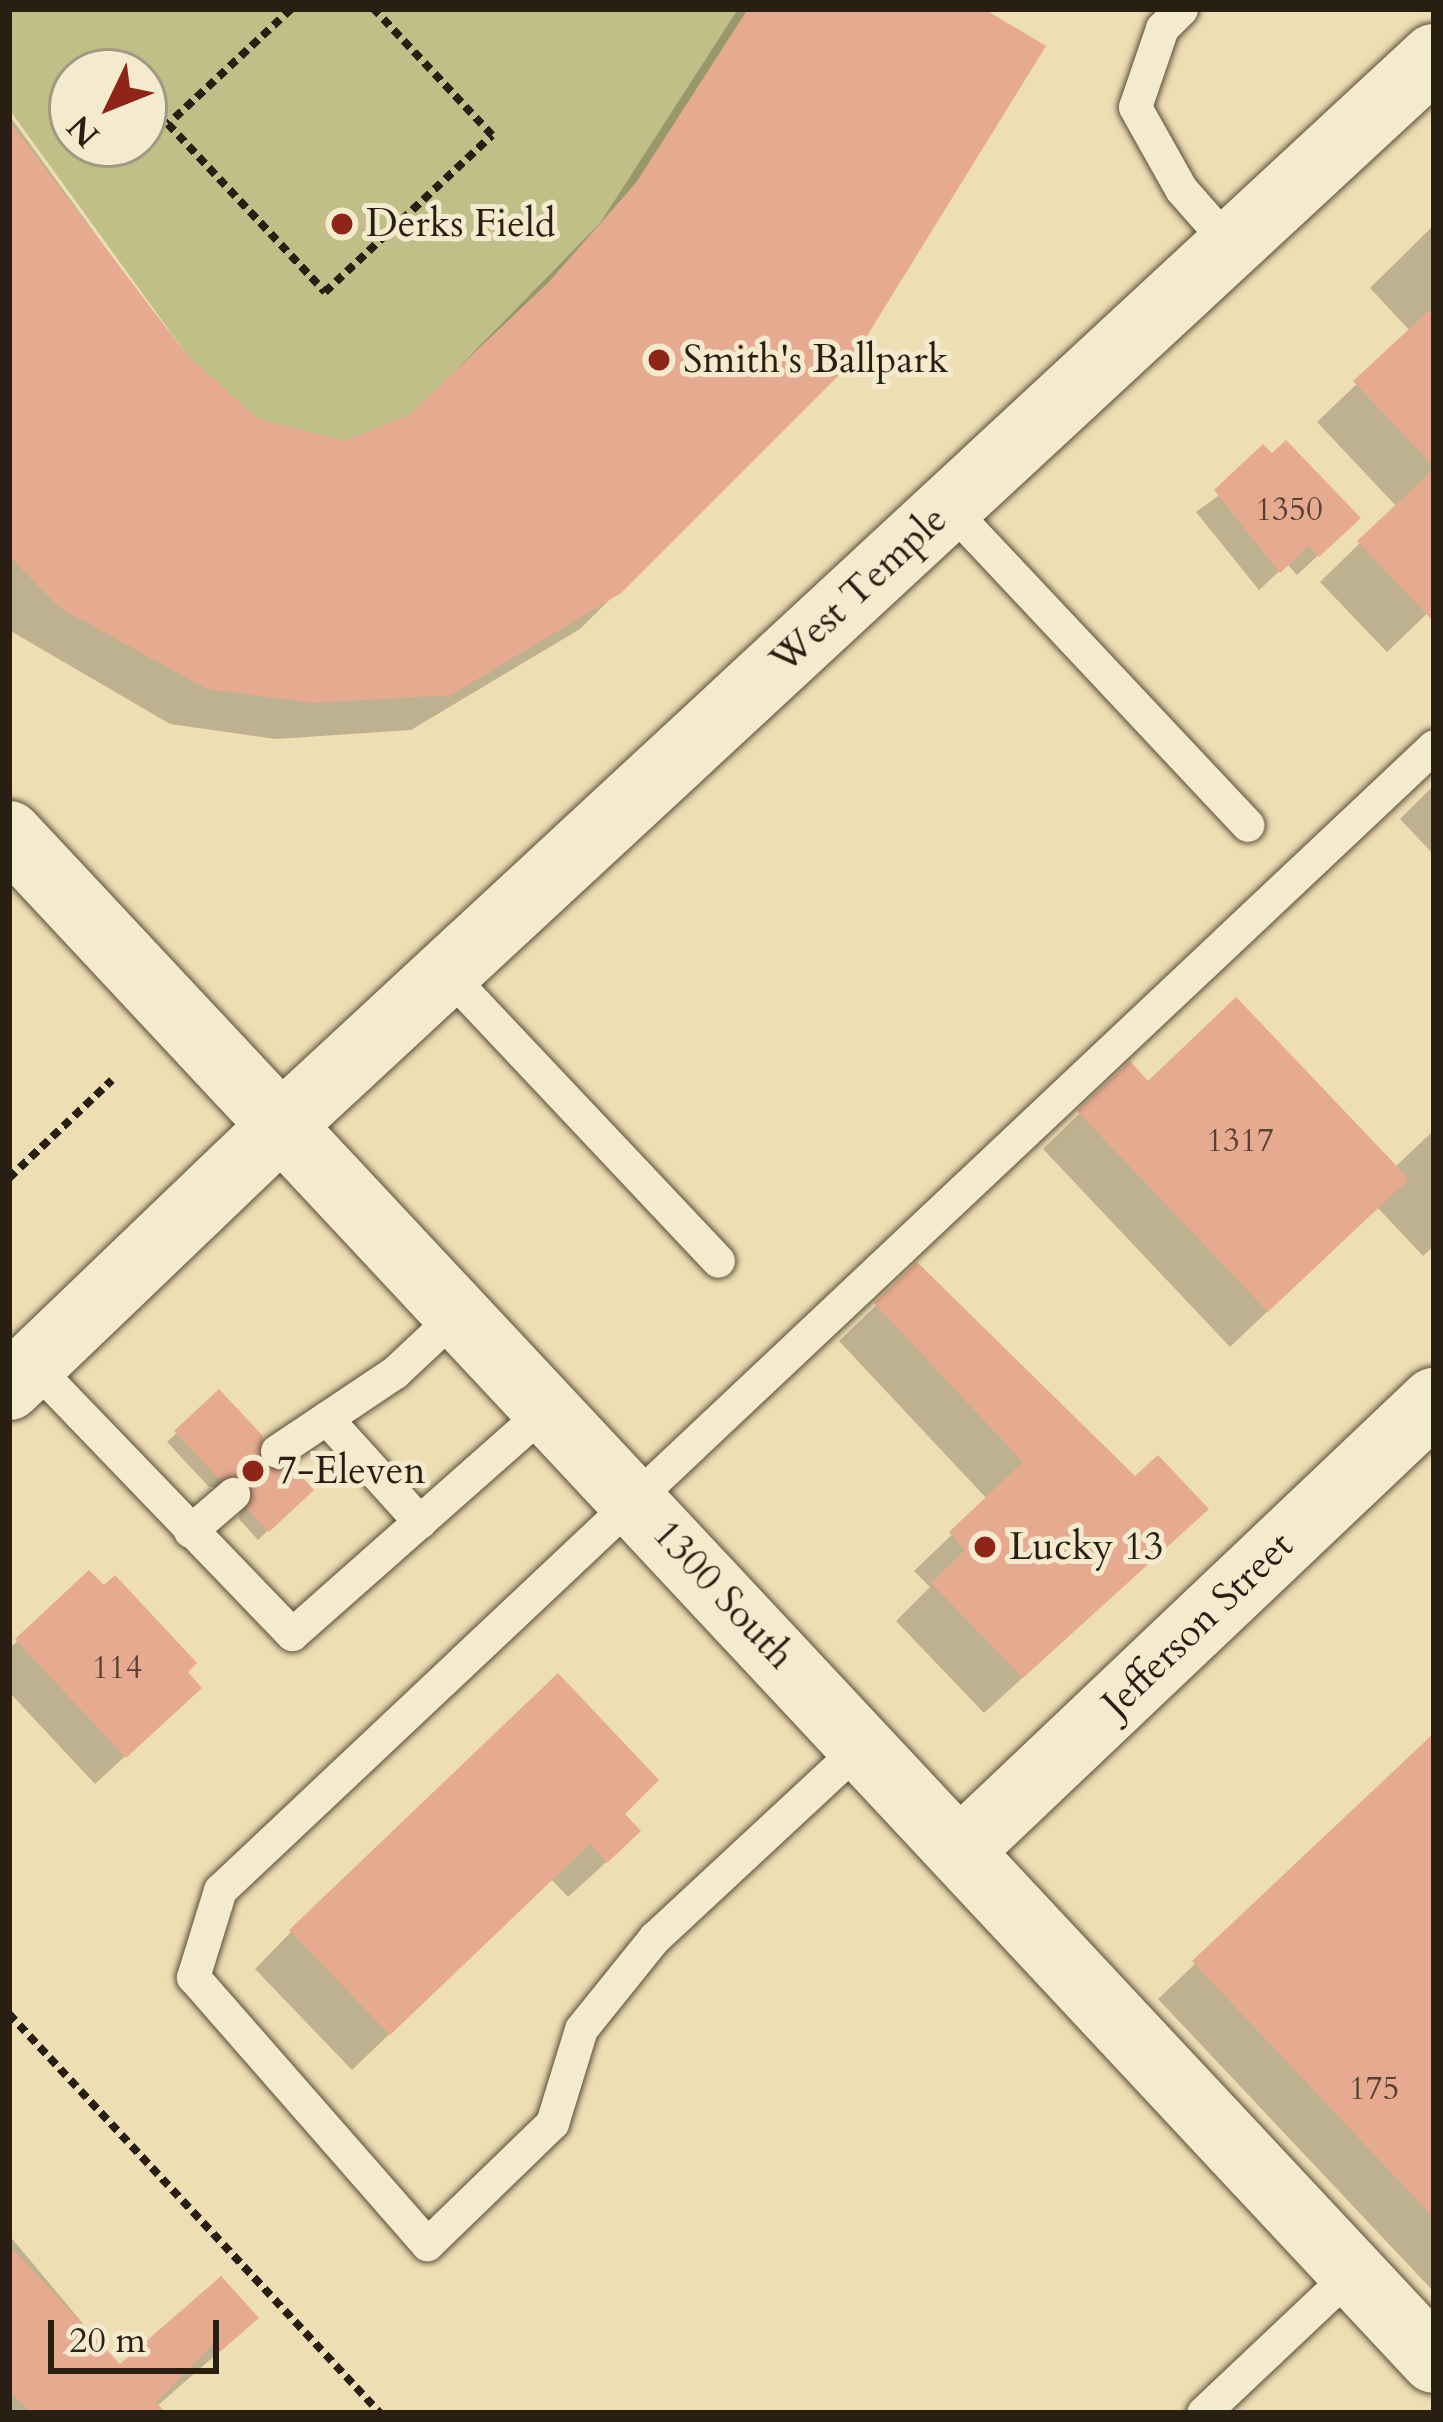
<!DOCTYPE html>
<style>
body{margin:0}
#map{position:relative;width:1443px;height:2422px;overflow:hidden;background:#eedeb4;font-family:Cardo,serif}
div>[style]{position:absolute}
.green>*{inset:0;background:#c0bf87}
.shadow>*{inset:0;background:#0003}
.building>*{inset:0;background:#e6aa90}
.path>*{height:8px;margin-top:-4px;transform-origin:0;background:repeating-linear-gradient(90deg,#291e12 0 9px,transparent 0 15px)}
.roads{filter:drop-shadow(0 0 3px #5a4e3a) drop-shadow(0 0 3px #5a4e3a)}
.service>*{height:33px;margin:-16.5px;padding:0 16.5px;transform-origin:16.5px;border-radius:16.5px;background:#f4eace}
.minor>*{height:66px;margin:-33px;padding:0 33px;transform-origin:33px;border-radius:33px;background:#f4eace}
.tertiary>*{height:66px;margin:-33px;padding:0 33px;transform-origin:33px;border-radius:33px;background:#f4eace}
.secondary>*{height:66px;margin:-33px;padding:0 33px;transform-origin:33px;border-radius:33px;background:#f4eace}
.dots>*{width:33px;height:33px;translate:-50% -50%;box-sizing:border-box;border:6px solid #f4eace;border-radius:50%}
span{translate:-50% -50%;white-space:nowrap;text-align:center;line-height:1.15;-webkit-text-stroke:10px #f4eace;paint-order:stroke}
.number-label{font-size:33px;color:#584132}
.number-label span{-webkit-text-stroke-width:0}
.poi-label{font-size:39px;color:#291e12}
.left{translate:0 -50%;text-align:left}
.street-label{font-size:39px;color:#291e12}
.frame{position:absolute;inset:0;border:12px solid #291e12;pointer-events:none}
.north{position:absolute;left:48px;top:48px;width:120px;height:120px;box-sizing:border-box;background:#f4eace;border:3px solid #a39883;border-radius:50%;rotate:227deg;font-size:33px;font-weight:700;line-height:48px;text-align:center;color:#291e12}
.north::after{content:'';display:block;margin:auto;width:42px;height:54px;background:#8f2418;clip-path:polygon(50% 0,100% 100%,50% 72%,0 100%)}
.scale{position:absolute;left:48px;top:2320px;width:171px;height:54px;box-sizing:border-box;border:6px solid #291e12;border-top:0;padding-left:15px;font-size:36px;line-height:42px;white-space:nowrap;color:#291e12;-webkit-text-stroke:9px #f4eace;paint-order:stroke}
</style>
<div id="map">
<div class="green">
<div style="clip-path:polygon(evenodd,9px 9px,748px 9px,636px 183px,549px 282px,409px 415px,345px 441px,258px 419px,187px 355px,9px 109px,9px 9px,72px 72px,144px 72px,144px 144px,72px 144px,72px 72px)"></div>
</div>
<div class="shadow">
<div style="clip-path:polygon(738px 9px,978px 9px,847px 363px,580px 629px,411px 730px,276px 739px,170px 724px,9px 630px,9px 115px,185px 357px,257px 422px,345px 444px,409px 418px,600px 223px)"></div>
<div style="clip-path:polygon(1434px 225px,1434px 607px,1387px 652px,1320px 582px,1397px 507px,1317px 422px,1411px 332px,1370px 288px)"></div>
<div style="clip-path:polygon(1271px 458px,1337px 538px,1297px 575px,1287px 564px,1259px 590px,1196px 512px)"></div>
<div style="clip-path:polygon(1434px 785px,1434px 855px,1400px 819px)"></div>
<div style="clip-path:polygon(1148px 1085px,1394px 1168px,1434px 1130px,1434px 1246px,1423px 1256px,1377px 1207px,1230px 1347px,1043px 1149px,1080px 1113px)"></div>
<div style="clip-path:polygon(917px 1266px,1135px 1480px,1168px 1545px,984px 1713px,896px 1621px,930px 1587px,914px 1571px,988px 1500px,839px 1341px)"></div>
<div style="clip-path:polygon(219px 1393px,257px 1466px,310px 1490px,258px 1540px,239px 1519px,240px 1488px,209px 1487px,167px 1442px)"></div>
<div style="clip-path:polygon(89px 1574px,184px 1673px,169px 1716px,95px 1784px,9px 1692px,9px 1649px)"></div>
<div style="clip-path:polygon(1434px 1737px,1434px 2292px,1158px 1999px)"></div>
<div style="clip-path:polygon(621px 1814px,637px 1831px,601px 1867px,568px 1897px,551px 1879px,352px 2070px,255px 1969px,291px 1932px)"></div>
<div style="clip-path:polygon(9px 2235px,120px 2368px,236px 2337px,156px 2407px,162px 2413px,9px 2413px)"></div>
</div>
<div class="building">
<div style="clip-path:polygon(748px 9px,984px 9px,1046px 46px,849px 365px,621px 593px,451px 695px,314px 703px,207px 689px,60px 608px,9px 556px,9px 121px,187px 355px,258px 419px,345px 441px,409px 415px,549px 282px,636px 183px)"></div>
<div style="clip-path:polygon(1434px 306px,1434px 467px,1353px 381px)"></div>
<div style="clip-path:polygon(1286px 440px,1361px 518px,1319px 557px,1309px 546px,1280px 573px,1214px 490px,1263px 444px,1272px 453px)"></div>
<div style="clip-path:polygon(1434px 469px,1434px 622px,1357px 541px)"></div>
<div style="clip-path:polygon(1236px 997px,1409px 1179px,1268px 1312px,1077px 1111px,1130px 1061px,1148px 1081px)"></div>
<div style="clip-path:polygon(917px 1262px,1135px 1476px,1158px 1455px,1209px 1509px,1023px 1678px,931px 1583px,965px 1550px,949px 1532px,1023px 1462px,874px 1303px)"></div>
<div style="clip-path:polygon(219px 1389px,263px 1436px,260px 1464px,292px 1466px,314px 1490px,269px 1532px,247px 1509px,248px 1480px,219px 1479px,174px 1431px)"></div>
<div style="clip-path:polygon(89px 1570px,104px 1585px,115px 1575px,197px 1663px,188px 1672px,202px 1688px,126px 1758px,15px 1639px)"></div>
<div style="clip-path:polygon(558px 1673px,659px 1780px,625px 1814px,641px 1831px,607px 1863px,590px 1844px,390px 2035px,289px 1930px)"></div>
<div style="clip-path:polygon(1434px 1733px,1434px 2218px,1192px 1961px)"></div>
<div style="clip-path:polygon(9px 2245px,120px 2364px,221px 2276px,259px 2318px,221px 2351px,214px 2343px,156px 2402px,166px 2413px,31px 2413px,9px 2390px)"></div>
</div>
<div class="path">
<div style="left:291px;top:9px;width:168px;rotate:136.9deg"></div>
<div style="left:168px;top:124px;width:230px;rotate:46.9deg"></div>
<div style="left:325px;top:292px;width:229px;rotate:-43.2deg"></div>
<div style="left:492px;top:135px;width:173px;rotate:-133.1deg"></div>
<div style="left:9px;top:1178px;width:142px;rotate:-43.6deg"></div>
<div style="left:9px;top:2014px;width:545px;rotate:47.08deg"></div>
</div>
<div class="roads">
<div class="service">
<div style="left:1181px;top:9px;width:27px;rotate:135deg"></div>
<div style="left:1162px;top:28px;width:83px;rotate:108.9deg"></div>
<div style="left:1135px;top:107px;width:94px;rotate:60.7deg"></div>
<div style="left:1181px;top:189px;width:76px;rotate:48.7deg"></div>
<div style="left:949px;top:507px;width:436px;rotate:46.8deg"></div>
<div style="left:445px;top:971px;width:398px;rotate:46.7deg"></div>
<div style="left:32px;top:1364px;width:375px;rotate:46.1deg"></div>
<div style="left:292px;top:1634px;width:341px;rotate:-41.5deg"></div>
<div style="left:326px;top:1418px;width:140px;rotate:47.9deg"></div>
<div style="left:277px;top:1451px;width:142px;rotate:-33.8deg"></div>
<div style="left:395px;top:1372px;width:88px;rotate:-43.2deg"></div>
<div style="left:190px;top:1531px;width:57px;rotate:-40.7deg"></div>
<div style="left:863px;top:1744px;width:284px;rotate:137.1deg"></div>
<div style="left:655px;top:1937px;width:118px;rotate:128.8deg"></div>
<div style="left:581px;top:2029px;width:98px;rotate:107.1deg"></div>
<div style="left:552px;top:2123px;width:174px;rotate:135.9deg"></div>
<div style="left:427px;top:2244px;width:355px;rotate:-131.2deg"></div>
<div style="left:193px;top:1977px;width:91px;rotate:-72.8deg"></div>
<div style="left:220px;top:1890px;width:1668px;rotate:-43.3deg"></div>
<div style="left:1203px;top:2413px;width:207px;rotate:-43.4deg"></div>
</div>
<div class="minor">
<div style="left:284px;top:1123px;width:1568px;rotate:-42.83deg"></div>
<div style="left:962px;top:1849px;width:651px;rotate:-43.51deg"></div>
</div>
<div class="tertiary">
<div style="left:9px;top:1387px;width:381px;rotate:-43.8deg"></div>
</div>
<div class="secondary">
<div style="left:9px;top:834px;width:2088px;rotate:46.96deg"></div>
</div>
</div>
<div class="dots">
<div style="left:342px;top:224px;background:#8f2418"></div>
<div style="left:659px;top:360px;background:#8f2418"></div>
<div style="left:253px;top:1471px;background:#8f2418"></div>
<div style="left:985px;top:1547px;background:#8f2418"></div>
</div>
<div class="number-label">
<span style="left:1289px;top:510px">1350</span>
<span style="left:1240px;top:1141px">1317</span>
<span style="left:117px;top:1668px">114</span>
<span style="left:1374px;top:2089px">175</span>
</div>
<div class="poi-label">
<span class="left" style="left:366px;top:224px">Derks Field</span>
<span class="left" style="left:683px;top:360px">Smith's Ballpark</span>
<span class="left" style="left:277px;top:1471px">7-Eleven</span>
<span class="left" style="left:1009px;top:1547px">Lucky 13</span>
</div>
<div class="street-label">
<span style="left:859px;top:590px;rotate:-43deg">West Temple</span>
<span style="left:723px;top:1595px;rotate:47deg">1300 South</span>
<span style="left:1198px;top:1625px;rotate:-44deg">Jefferson Street</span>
</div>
<div class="frame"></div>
<div class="north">N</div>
<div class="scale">20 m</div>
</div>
